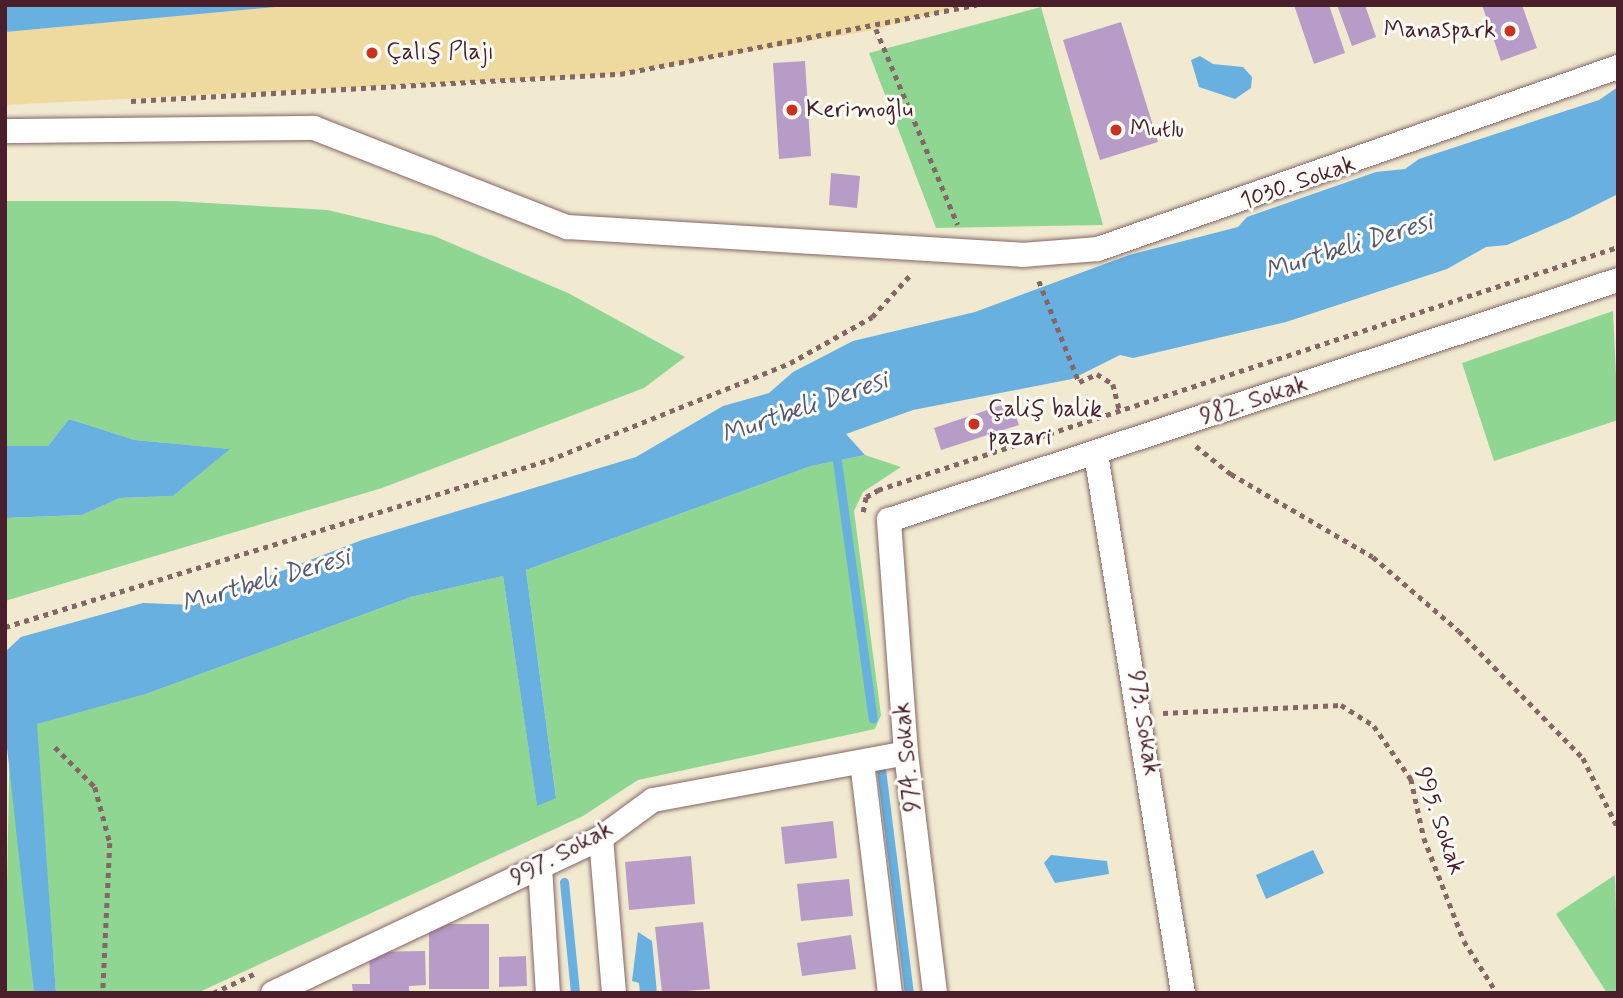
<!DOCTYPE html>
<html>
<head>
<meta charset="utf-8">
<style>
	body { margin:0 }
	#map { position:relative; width:1623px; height:998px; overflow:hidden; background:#f1ead1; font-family:Mynerve,sans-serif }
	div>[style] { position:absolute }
	.green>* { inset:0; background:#8ed691 }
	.sand>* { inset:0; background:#eeda9e }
	.water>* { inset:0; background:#67b0df }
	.stream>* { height:9px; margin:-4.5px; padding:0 4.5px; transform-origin:4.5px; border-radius:4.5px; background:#67b0df }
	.building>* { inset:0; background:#b89cc8 }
	.path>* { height:4.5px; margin-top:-2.25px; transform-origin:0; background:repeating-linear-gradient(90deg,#846665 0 5px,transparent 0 10px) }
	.roads { filter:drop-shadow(0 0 2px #846665) drop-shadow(0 0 2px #846665) }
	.minor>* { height:24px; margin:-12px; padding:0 12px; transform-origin:12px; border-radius:12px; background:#fff }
	.dots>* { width:19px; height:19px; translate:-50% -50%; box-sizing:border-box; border:4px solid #fdfcf7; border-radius:50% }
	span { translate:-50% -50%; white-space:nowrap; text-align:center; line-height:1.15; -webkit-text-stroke:6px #fdfcf7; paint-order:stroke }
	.poi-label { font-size:24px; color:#4a1f2b }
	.right { translate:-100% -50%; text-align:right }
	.left { translate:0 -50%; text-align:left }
	.street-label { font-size:24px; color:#4a1f2b }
	.water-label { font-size:26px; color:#565973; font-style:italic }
	.frame { position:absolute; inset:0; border:7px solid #4a1f2b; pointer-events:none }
</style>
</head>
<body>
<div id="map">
	<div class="green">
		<i style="clip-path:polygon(1041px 7px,1103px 225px,936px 228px,869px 53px)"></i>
		<i style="clip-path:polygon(5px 201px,173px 201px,328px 210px,434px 236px,568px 293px,685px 357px,644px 388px,382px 488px,5px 601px,5px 518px,82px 515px,120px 498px,173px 496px,229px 449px,135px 440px,69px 419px,48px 446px,5px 446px)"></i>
		<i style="clip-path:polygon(1613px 311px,1618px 420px,1494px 461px,1462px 363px)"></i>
		<i style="clip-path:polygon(865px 455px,901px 467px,863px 492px,854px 511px,881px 715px,875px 729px,638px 780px,583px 816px,197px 993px,56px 993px,36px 724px,146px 694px,411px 597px,503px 576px,537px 805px,556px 797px,526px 570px,811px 466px)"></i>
		<i style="clip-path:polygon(10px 728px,34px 993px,5px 993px)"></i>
		<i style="clip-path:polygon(1615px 875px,1618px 993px,1607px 993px,1556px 914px)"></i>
	</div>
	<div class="sand">
		<i style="clip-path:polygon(297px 5px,967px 5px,868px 31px,620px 74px,5px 105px,5px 32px)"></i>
	</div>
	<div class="water">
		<i style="clip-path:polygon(5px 5px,297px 5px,5px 32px)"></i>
		<i style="clip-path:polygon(1200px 56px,1213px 64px,1243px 67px,1252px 77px,1251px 88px,1235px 99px,1199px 87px,1191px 60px)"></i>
		<i style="clip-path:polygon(1618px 87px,1618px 194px,1570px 218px,1507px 245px,1486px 247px,1447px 269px,1286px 322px,1133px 358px,1120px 355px,1072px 379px,913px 410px,846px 434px,865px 455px,811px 466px,526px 570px,556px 798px,537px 806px,503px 576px,411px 597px,146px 694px,37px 724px,56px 993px,34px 993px,5px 729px,5px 652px,21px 637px,143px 603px,194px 605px,362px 540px,636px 457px,723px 406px,769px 393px,793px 372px,853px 341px,975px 312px,1129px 255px,1238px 227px,1247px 217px,1376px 172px,1405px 169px,1419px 159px,1599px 100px)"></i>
		<i style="clip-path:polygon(69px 419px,135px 440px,230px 449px,173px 496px,120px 498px,82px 515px,5px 518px,5px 446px,48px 446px)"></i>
		<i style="clip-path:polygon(1313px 850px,1324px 873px,1266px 899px,1256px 875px)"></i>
		<i style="clip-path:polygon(1051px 855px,1107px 861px,1109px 874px,1055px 883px,1044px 863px)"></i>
		<i style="clip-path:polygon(638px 932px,652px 941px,657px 993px,640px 993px,639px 983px,632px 981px)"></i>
	</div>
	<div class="stream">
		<i style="left:837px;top:461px;width:260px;rotate:82.1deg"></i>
		<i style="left:881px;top:769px;width:226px;rotate:82.9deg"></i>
		<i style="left:564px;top:882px;width:112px;rotate:84.3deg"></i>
	</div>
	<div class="building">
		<i style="clip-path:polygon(1294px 5px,1329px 5px,1345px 53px,1314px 64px)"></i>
		<i style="clip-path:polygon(1337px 5px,1365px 5px,1376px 37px,1352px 46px)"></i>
		<i style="clip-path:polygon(1482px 5px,1522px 5px,1537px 48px,1501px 61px)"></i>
		<i style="clip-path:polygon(1121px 22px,1158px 142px,1100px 160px,1063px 40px)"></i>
		<i style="clip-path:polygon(805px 61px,811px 156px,779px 159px,773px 63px)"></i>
		<i style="clip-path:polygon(831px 173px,860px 176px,857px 208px,829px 205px)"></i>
		<i style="clip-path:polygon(1011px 402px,1019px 425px,941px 450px,934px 428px)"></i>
		<i style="clip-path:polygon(833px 821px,837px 858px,785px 864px,781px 827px)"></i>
		<i style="clip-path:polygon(691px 856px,695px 904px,629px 910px,625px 862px)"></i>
		<i style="clip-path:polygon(849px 879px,853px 916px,801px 921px,797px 884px)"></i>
		<i style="clip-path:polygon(703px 922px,710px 989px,662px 993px,655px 927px)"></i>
		<i style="clip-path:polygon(429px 924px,489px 924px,489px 989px,429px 989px)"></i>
		<i style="clip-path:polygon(851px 935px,856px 969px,802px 976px,797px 943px)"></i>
		<i style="clip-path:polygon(425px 951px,426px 985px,409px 986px,409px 993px,353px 993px,352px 984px,370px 984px,369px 952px)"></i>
		<i style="clip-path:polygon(526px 956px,527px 986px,499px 987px,499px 957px)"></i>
	</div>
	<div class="path">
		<i style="left:876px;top:29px;width:212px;rotate:67.3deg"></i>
		<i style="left:131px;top:101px;width:490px;rotate:-3.2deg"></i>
		<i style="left:620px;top:74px;width:363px;rotate:-11deg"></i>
		<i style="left:1039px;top:281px;width:109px;rotate:68.4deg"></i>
		<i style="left:1079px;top:382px;width:20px;rotate:-24deg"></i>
		<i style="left:1097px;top:374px;width:19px;rotate:32deg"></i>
		<i style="left:1113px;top:384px;width:29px;rotate:76deg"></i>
		<i style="left:1196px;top:446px;width:45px;rotate:38.7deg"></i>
		<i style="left:1231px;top:474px;width:164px;rotate:30.3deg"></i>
		<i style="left:1373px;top:557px;width:113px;rotate:40.7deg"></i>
		<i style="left:1459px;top:631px;width:177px;rotate:45.7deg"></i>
		<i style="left:1583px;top:758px;width:78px;rotate:63.4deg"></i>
		<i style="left:863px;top:512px;width:15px;rotate:-79deg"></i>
		<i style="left:866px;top:497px;width:14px;rotate:-30deg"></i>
		<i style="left:878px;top:490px;width:779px;rotate:-18.18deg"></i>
		<i style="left:5px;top:627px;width:569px;rotate:-17.07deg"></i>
		<i style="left:549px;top:460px;width:260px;rotate:-21.9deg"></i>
		<i style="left:790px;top:363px;width:94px;rotate:-29.3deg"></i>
		<i style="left:872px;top:317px;width:59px;rotate:-47.7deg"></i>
		<i style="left:1163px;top:713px;width:178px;rotate:-2.6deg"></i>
		<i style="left:1341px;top:705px;width:39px;rotate:32deg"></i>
		<i style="left:1374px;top:726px;width:65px;rotate:55.1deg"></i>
		<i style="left:1411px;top:779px;width:60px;rotate:77.6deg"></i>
		<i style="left:1424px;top:838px;width:110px;rotate:68.8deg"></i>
		<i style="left:1464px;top:941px;width:62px;rotate:57.6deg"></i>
		<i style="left:55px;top:747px;width:57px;rotate:45deg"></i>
		<i style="left:95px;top:787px;width:58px;rotate:75deg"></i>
		<i style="left:110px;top:843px;width:150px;rotate:92.7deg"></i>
		<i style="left:213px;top:993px;width:45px;rotate:-24.9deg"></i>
	</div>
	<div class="roads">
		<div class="minor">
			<i style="left:5px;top:131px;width:309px;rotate:-0.6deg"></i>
			<i style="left:314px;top:128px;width:272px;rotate:21.4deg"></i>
			<i style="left:567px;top:227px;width:456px;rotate:3.5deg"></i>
			<i style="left:1022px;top:255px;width:76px;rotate:-4.5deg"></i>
			<i style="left:1098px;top:249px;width:551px;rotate:-19.29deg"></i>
			<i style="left:1096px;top:454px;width:546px;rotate:80.83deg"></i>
			<i style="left:862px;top:762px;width:233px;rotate:83.1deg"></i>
			<i style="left:601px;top:838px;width:156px;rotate:85.2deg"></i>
			<i style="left:540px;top:867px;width:126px;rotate:86.4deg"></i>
			<i style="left:273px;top:993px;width:363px;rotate:-25.3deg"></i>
			<i style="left:601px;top:838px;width:64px;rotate:-36.2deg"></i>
			<i style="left:653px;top:800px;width:257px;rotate:-10.5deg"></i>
			<i style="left:935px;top:993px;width:242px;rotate:-96.9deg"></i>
			<i style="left:906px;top:753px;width:234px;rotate:-94.2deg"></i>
			<i style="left:889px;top:520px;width:767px;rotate:-18.22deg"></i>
		</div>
	</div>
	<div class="dots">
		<i style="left:1510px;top:31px;background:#c8321e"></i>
		<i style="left:372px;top:53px;background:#c8321e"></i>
		<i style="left:792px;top:110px;background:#c8321e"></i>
		<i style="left:1116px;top:130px;background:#c8321e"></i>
		<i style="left:974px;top:424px;background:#c8321e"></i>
	</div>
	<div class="poi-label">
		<span class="right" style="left:1496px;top:31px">Manaspark</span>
		<span class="left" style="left:386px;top:53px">Çalış Plajı</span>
		<span class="left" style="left:806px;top:110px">Kerimoğlu</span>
		<span class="left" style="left:1130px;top:130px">Mutlu</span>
		<span class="left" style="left:988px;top:424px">Çaliş balik<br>pazari</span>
	</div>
	<div class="street-label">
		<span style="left:1298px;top:183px;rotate:-19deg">1030. Sokak</span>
		<span style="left:1254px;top:401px;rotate:-18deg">982. Sokak</span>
		<span style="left:1143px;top:723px;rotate:81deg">973. Sokak</span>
		<span style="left:908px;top:757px;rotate:-96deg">974. Sokak</span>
		<span style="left:1439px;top:821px;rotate:71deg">995. Sokak</span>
		<span style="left:562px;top:854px;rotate:-28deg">997. Sokak</span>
	</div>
	<div class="water-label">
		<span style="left:1349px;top:248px;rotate:-17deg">Murtbeli Deresi</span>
		<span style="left:805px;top:409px;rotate:-19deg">Murtbeli Deresi</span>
		<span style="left:266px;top:582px;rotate:-16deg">Murtbeli Deresi</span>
	</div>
	<div class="frame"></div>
</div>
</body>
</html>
